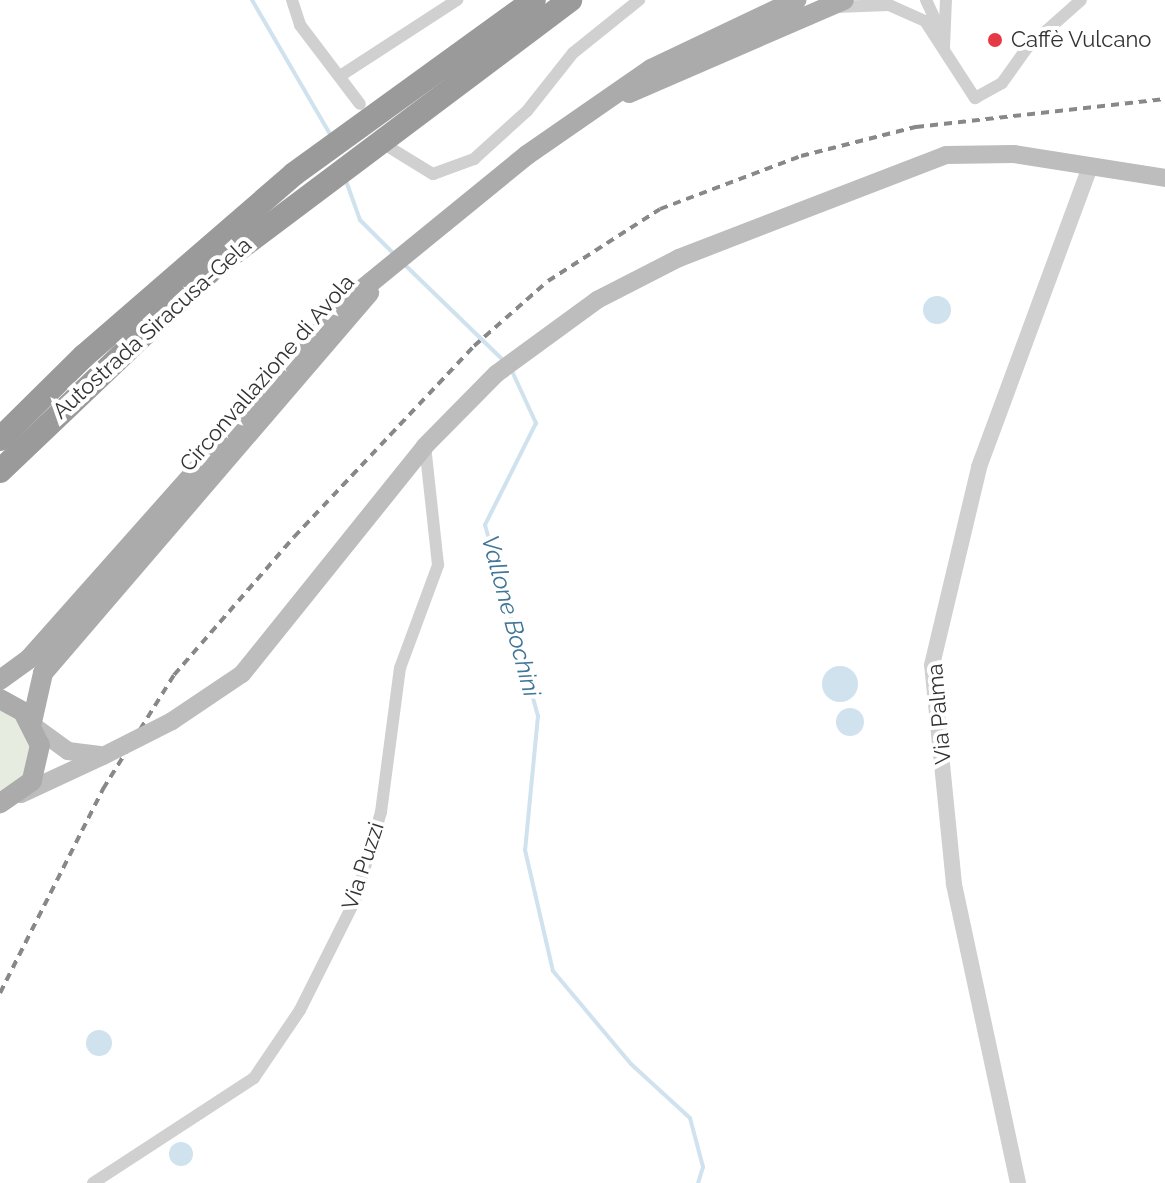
<!DOCTYPE html>
<html>
<head>
<meta charset="utf-8">
<style>
	body { margin:0 }
	#map { position:relative; width:1165px; height:1183px; overflow:hidden; background:#fff; font-family:Raleway,sans-serif }
	div>[style] { position:absolute }
	.green>* { inset:0; background:#e6ecdf }
	.water>* { inset:0; background:#cfe2ee }
	.round { border-radius:50% }
	.stream>* { height:4px; margin:-2px; padding:0 2px; transform-origin:2px; border-radius:2px; background:#cfe2ee }
	.minor>* { height:12px; margin:-6px; padding:0 6px; transform-origin:6px; border-radius:6px; background:#d0d0d0 }
	.tertiary>* { height:16px; margin:-8px; padding:0 8px; transform-origin:8px; border-radius:8px; background:#d0d0d0 }
	.secondary>* { height:18px; margin:-9px; padding:0 9px; transform-origin:9px; border-radius:9px; background:#bdbdbd }
	.primary>* { height:20px; margin:-10px; padding:0 10px; transform-origin:10px; border-radius:10px; background:#ababab }
	.motorway>* { height:24px; margin:-12px; padding:0 12px; transform-origin:12px; border-radius:12px; background:#9a9a9a }
	.rail>* { height:4px; margin-top:-2px; transform-origin:0; background:repeating-linear-gradient(90deg,#888 0 8px,transparent 0 14px) }
	.secondary-bridge>* { height:18px; margin:-9px; padding:0 9px; transform-origin:9px; border-radius:9px; background:#bdbdbd }
	.dots>* { width:22px; height:22px; translate:-50% -50%; box-sizing:border-box; border:4px solid #fff; border-radius:50% }
	span { translate:-50% -50%; white-space:nowrap; text-align:center; line-height:1.15; -webkit-text-stroke:8px #fff; paint-order:stroke }
	.poi-label { font-size:22px; color:#333 }
	.left { translate:0 -50%; text-align:left }
	.street-label { font-size:22px; color:#333 }
	.water-label { font-size:24px; color:#3f7597; font-style:italic }
</style>
</head>
<body>
<div id="map">
	<div class="green">
		<i style="clip-path:polygon(0 708px,12px 713px,32px 749px,23px 778px,0 794px)"></i>
	</div>
	<div class="water">
		<i class="round" style="left:923px;top:296px;width:28px;height:28px"></i>
		<i class="round" style="left:822px;top:666px;width:36px;height:36px"></i>
		<i class="round" style="left:836px;top:708px;width:28px;height:28px"></i>
		<i class="round" style="left:86px;top:1030px;width:26px;height:26px"></i>
		<i class="round" style="left:169px;top:1142px;width:24px;height:24px"></i>
	</div>
	<div class="stream">
		<i style="left:252px;top:0;width:157px;rotate:59.8deg"></i>
		<i style="left:345px;top:178px;width:45px;rotate:70.3deg"></i>
		<i style="left:360px;top:220px;width:47px;rotate:45deg"></i>
		<i style="left:405px;top:265px;width:139px;rotate:44.1deg"></i>
		<i style="left:511px;top:369px;width:60px;rotate:65.2deg"></i>
		<i style="left:536px;top:423px;width:114px;rotate:116.6deg"></i>
		<i style="left:485px;top:525px;width:198px;rotate:74.5deg"></i>
		<i style="left:538px;top:716px;width:135px;rotate:95.5deg"></i>
		<i style="left:525px;top:850px;width:124px;rotate:77deg"></i>
		<i style="left:553px;top:971px;width:121px;rotate:50deg"></i>
		<i style="left:631px;top:1064px;width:80px;rotate:42.5deg"></i>
		<i style="left:690px;top:1118px;width:51px;rotate:75.1deg"></i>
		<i style="left:703px;top:1167px;width:17px;rotate:107deg"></i>
	</div>
	<div class="minor">
		<i style="left:292px;top:0;width:26px;rotate:72deg"></i>
		<i style="left:300px;top:25px;width:99px;rotate:52.8deg"></i>
		<i style="left:926px;top:0;width:38px;rotate:65deg"></i>
		<i style="left:836px;top:7px;width:53px;rotate:-2.2deg"></i>
		<i style="left:889px;top:5px;width:39px;rotate:24deg"></i>
		<i style="left:925px;top:21px;width:92px;rotate:57deg"></i>
		<i style="left:975px;top:98px;width:31px;rotate:-29deg"></i>
		<i style="left:1002px;top:83px;width:43px;rotate:-54.5deg"></i>
		<i style="left:1027px;top:48px;width:72px;rotate:-41.6deg"></i>
		<i style="left:944px;top:47px;width:47px;rotate:-87.6deg"></i>
		<i style="left:340px;top:76px;width:140px;rotate:-33deg"></i>
		<i style="left:392px;top:149px;width:48px;rotate:31.4deg"></i>
		<i style="left:433px;top:174px;width:44px;rotate:-20.1deg"></i>
		<i style="left:474px;top:159px;width:72px;rotate:-42.2deg"></i>
		<i style="left:527px;top:111px;width:74px;rotate:-51.6deg"></i>
		<i style="left:573px;top:53px;width:85px;rotate:-38.8deg"></i>
		<i style="left:93px;top:1183px;width:192px;rotate:-33.1deg"></i>
		<i style="left:254px;top:1078px;width:82px;rotate:-55.9deg"></i>
		<i style="left:300px;top:1010px;width:125px;rotate:-63.4deg"></i>
		<i style="left:356px;top:898px;width:90px;rotate:-73.8deg"></i>
		<i style="left:381px;top:812px;width:145px;rotate:-82.5deg"></i>
		<i style="left:400px;top:668px;width:110px;rotate:-69.7deg"></i>
		<i style="left:438px;top:565px;width:120px;rotate:-96.2deg"></i>
	</div>
	<div class="tertiary">
		<i style="left:1018px;top:1183px;width:306px;rotate:-102.1deg"></i>
		<i style="left:954px;top:884px;width:220px;rotate:-95.7deg"></i>
		<i style="left:932px;top:665px;width:204px;rotate:-76.6deg"></i>
		<i style="left:979px;top:467px;width:320px;rotate:-69.7deg"></i>
	</div>
	<div class="secondary">
		<i style="left:172px;top:721px;width:84px;rotate:-33.9deg"></i>
		<i style="left:242px;top:674px;width:292px;rotate:-51.2deg"></i>
		<i style="left:425px;top:446px;width:101px;rotate:-45.4deg"></i>
		<i style="left:496px;top:374px;width:125px;rotate:-36.2deg"></i>
		<i style="left:597px;top:300px;width:92px;rotate:-27.1deg"></i>
		<i style="left:679px;top:258px;width:286px;rotate:-21.1deg"></i>
		<i style="left:946px;top:155px;width:68px;rotate:-0.8deg"></i>
		<i style="left:1014px;top:154px;width:153px;rotate:9deg"></i>
		<i style="left:35px;top:727px;width:41px;rotate:36deg"></i>
		<i style="left:68px;top:751px;width:32px;rotate:7deg"></i>
		<i style="left:21px;top:794px;width:90px;rotate:-24.9deg"></i>
	</div>
	<div class="primary">
		<i style="left:629px;top:93px;width:234px;rotate:-23.4deg"></i>
		<i style="left:0;top:680px;width:36px;rotate:-36deg"></i>
		<i style="left:29px;top:659px;width:473px;rotate:-48.4deg"></i>
		<i style="left:343px;top:305px;width:237px;rotate:-39.2deg"></i>
		<i style="left:527px;top:155px;width:151px;rotate:-34.7deg"></i>
		<i style="left:651px;top:69px;width:161px;rotate:-25.4deg"></i>
		<i style="left:0;top:699px;width:26px;rotate:29deg"></i>
		<i style="left:23px;top:712px;width:37px;rotate:63deg"></i>
		<i style="left:40px;top:745px;width:37px;rotate:103deg"></i>
		<i style="left:32px;top:781px;width:39px;rotate:145deg"></i>
		<i style="left:32px;top:722px;width:50px;rotate:-77.3deg"></i>
		<i style="left:43px;top:673px;width:501px;rotate:-49.37deg"></i>
	</div>
	<div class="motorway">
		<i style="left:0;top:439px;width:118px;rotate:-44.7deg"></i>
		<i style="left:84px;top:356px;width:278px;rotate:-40.9deg"></i>
		<i style="left:294px;top:174px;width:296px;rotate:-35.9deg"></i>
		<i style="left:0;top:471px;width:293px;rotate:-43.6deg"></i>
		<i style="left:212px;top:269px;width:448px;rotate:-36.9deg"></i>
	</div>
	<div class="rail">
		<i style="left:0;top:993px;width:229px;rotate:-63.2deg"></i>
		<i style="left:103px;top:789px;width:134px;rotate:-58.1deg"></i>
		<i style="left:174px;top:675px;width:183px;rotate:-49deg"></i>
		<i style="left:294px;top:537px;width:262px;rotate:-46.7deg"></i>
		<i style="left:474px;top:346px;width:98px;rotate:-41.3deg"></i>
		<i style="left:548px;top:281px;width:133px;rotate:-32.7deg"></i>
		<i style="left:660px;top:209px;width:151px;rotate:-20.6deg"></i>
		<i style="left:801px;top:156px;width:119px;rotate:-14.2deg"></i>
		<i style="left:916px;top:127px;width:251px;rotate:-6.4deg"></i>
	</div>
	<div class="secondary-bridge">
		<i style="left:103px;top:756px;width:77px;rotate:-26.9deg"></i>
	</div>
	<div class="dots">
		<i style="left:995px;top:40px;background:#e63946"></i>
	</div>
	<div class="poi-label">
		<span class="left" style="left:1011px;top:40px">Caffè Vulcano</span>
	</div>
	<div class="street-label">
		<span style="left:152px;top:328px;rotate:-42deg">Autostrada Siracusa-Gela</span>
		<span style="left:267px;top:373px;rotate:-49deg">Circonvallazione di Avola</span>
		<span style="left:939px;top:714px;rotate:-95deg">Via Palma</span>
		<span style="left:363px;top:866px;rotate:-72deg">Via Puzzi</span>
	</div>
	<div class="water-label">
		<span style="left:511px;top:616px;rotate:75deg">Vallone Bochini</span>
	</div>
</div>
</body>
</html>
